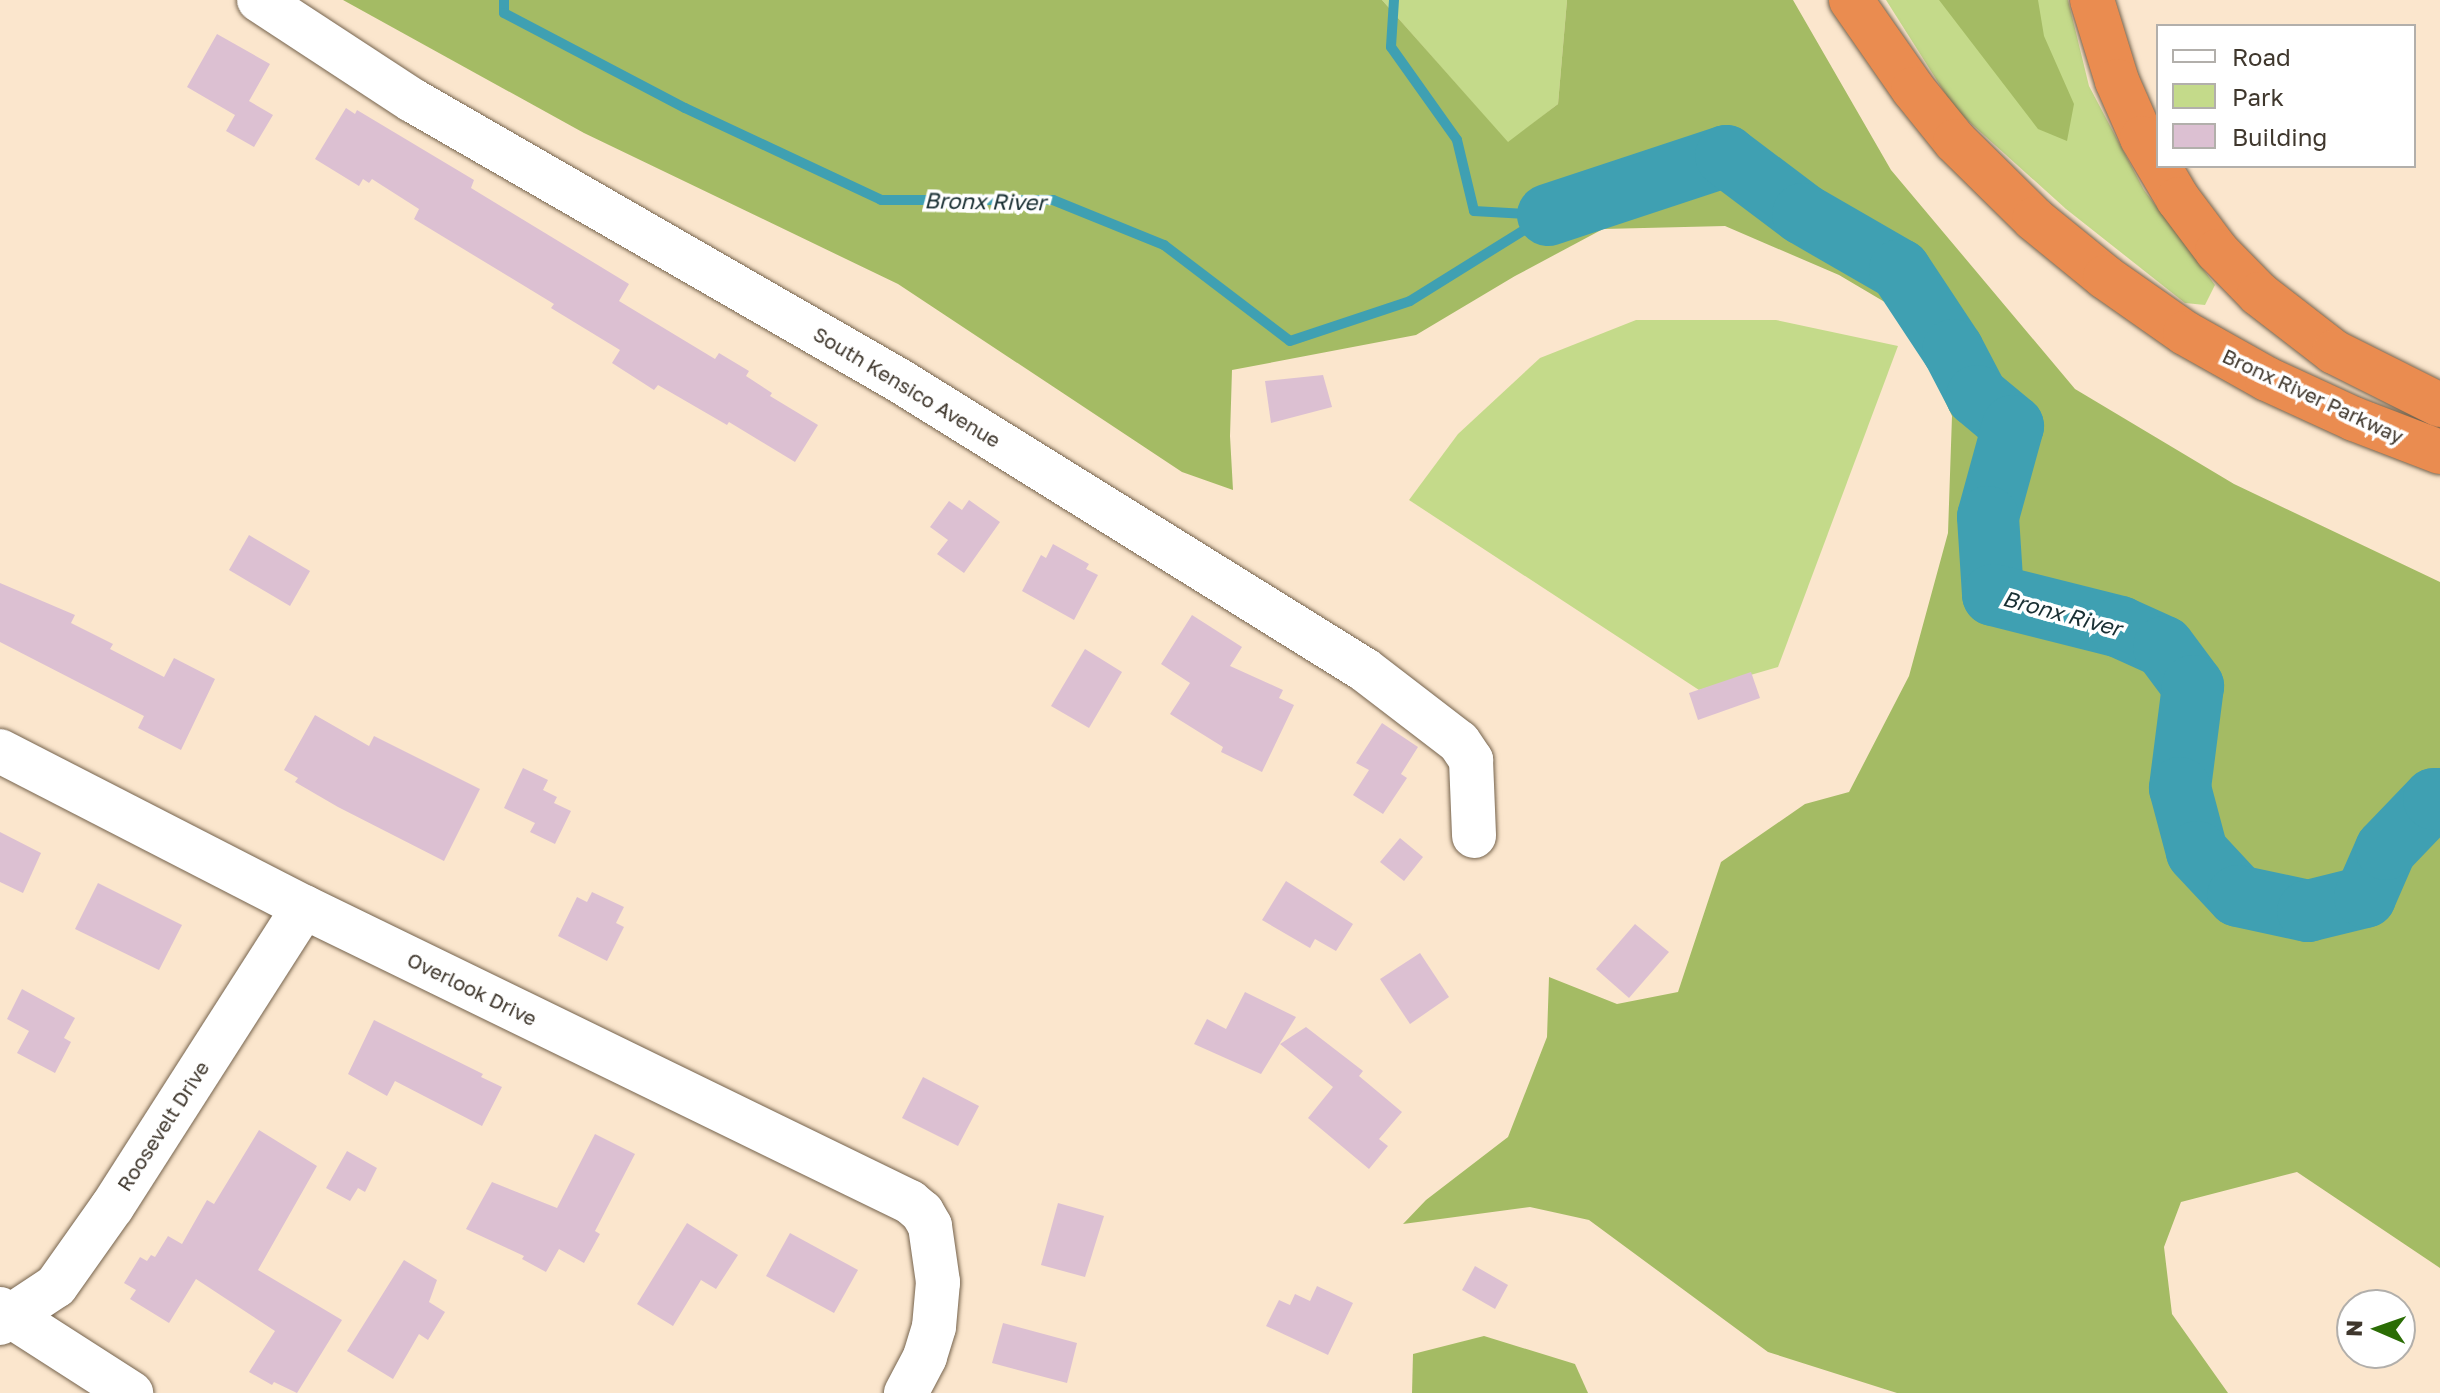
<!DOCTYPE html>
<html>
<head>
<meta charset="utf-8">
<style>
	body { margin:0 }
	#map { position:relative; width:2440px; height:1393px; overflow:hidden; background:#fbe6cd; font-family:"Golos Text",sans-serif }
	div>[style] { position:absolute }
	.green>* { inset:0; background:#c4da8a }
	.forest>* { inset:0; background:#a4bb64 }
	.stream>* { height:10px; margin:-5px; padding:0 5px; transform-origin:5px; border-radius:5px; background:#3fa0b2 }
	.river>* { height:62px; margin:-31px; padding:0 31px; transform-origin:31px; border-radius:31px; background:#3fa0b2 }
	.building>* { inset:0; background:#dcc0d2 }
	.roads { filter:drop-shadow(0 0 2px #75634d) drop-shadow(0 0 2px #75634d) }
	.minor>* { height:44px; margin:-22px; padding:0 22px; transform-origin:22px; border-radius:22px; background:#fff }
	.highway>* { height:44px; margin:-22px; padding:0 22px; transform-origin:22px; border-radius:22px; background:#ea8c50 }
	span { translate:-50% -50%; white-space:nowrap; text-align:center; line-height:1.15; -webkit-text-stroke:7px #fff; paint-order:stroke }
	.street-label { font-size:20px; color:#3f372d }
	.water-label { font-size:22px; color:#192f33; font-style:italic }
	.legend { position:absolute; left:2156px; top:24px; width:260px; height:144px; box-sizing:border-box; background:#fff; border:2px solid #b2afab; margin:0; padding:10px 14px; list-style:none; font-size:24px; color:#3f372d }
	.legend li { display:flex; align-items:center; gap:16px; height:40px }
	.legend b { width:40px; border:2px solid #b2afab }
	.north { position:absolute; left:2336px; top:1289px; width:80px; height:80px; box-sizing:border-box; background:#fff; border:2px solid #b2afab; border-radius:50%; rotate:272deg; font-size:22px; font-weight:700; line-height:32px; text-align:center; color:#3f372d }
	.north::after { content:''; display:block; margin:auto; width:28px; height:36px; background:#2b6d05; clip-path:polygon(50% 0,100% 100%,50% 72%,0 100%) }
</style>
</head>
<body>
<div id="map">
	<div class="green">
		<i style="clip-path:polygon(1382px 0,1567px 0,1558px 104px,1508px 143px)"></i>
		<i style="clip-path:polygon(1886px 0,2068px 0,2089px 86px,2144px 190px,2215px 285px,2205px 305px,2185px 303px,2066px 209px,1955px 109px)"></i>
		<i style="clip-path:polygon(1636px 320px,1776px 320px,1898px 346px,1778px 667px,1699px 690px,1409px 500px,1458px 434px,1540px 358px)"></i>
	</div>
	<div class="forest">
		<i style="clip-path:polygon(343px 0,1382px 0,1508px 142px,1558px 104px,1567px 0,1793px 0,1891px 170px,2075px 389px,2234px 484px,2440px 582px,2440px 1268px,2297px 1172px,2181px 1202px,2164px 1247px,2172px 1314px,2228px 1393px,1897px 1393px,1768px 1352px,1589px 1220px,1530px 1207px,1403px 1224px,1426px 1200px,1508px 1137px,1547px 1037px,1549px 977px,1617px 1004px,1678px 992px,1721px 862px,1805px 804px,1849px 792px,1909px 676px,1948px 533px,1952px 416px,1905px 314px,1839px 275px,1725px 226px,1603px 229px,1515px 276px,1416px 335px,1232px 370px,1230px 436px,1233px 490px,1182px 472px,898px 284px,584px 133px)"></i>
		<i style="clip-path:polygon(1939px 0,2038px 0,2044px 36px,2074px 104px,2067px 141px,2038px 129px)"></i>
		<i style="clip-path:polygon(1484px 1336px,1575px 1364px,1588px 1393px,1412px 1393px,1413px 1354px)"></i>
	</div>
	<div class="stream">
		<i style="left:504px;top:0;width:13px;rotate:90deg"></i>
		<i style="left:504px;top:13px;width:204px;rotate:27.7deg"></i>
		<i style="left:685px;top:108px;width:217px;rotate:25.1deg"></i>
		<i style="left:881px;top:200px;width:172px"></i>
		<i style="left:1053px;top:200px;width:120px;rotate:22.1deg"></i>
		<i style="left:1164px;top:245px;width:158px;rotate:37.3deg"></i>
		<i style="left:1290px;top:341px;width:126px;rotate:-18.4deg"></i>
		<i style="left:1410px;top:301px;width:163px;rotate:-31.9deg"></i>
		<i style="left:1394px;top:0;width:47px;rotate:93.7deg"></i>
		<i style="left:1391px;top:47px;width:114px;rotate:54.6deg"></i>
		<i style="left:1457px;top:140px;width:73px;rotate:76.5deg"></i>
		<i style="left:1474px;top:211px;width:72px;rotate:3.2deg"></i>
	</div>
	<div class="river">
		<i style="left:1548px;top:215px;width:188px;rotate:-18.3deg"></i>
		<i style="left:1726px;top:156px;width:96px;rotate:37deg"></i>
		<i style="left:1803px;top:214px;width:112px;rotate:30deg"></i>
		<i style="left:1900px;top:270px;width:96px;rotate:56.5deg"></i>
		<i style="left:1953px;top:350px;width:52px;rotate:62.4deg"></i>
		<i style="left:1977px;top:396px;width:47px;rotate:39.8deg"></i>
		<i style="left:2013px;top:426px;width:94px;rotate:105.4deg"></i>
		<i style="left:1988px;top:517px;width:78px;rotate:86.3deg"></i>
		<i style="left:1993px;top:595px;width:131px;rotate:14.1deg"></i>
		<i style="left:2120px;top:627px;width:48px;rotate:24.4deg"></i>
		<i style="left:2164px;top:647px;width:49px;rotate:53.4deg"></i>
		<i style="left:2193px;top:686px;width:103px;rotate:97.3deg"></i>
		<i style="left:2180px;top:788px;width:66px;rotate:75.1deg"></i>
		<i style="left:2197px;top:852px;width:60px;rotate:47deg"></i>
		<i style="left:2238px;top:896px;width:72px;rotate:12.1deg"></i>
		<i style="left:2308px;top:911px;width:59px;rotate:-13.8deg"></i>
		<i style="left:2365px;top:897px;width:52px;rotate:-66.4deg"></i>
		<i style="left:2386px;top:849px;width:69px;rotate:-46.2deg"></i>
		<i style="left:2434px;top:799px;width:6px"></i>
	</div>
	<div class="building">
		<i style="clip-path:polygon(217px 34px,270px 64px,249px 101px,273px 115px,254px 147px,226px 131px,235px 115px,187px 87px)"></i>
		<i style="clip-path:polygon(346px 108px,355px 114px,357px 110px,474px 180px,471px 188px,629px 284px,619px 301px,715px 359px,719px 353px,749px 371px,746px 376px,772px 393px,770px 396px,818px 425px,795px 462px,729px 422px,727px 425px,658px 385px,654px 390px,612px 363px,620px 350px,551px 308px,554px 304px,414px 219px,419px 209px,372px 179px,369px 183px,363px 179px,359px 186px,315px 159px)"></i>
		<i style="clip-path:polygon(1323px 375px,1332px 407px,1271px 423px,1265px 381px)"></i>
		<i style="clip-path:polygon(969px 500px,1000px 522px,964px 573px,937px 554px,948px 540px,930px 527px,949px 501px,962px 510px)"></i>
		<i style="clip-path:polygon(249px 535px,310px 571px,290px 606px,229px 570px)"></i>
		<i style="clip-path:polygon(1053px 544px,1089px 564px,1086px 569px,1098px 575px,1074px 620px,1022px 591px,1041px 555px,1046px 558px)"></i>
		<i style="clip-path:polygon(0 583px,75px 615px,71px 623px,113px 644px,110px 649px,164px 677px,174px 658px,215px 679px,181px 750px,138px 728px,144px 716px,0 642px)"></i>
		<i style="clip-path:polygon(1192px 615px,1242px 647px,1230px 666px,1283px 690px,1279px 698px,1294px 705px,1262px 772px,1221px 752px,1223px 747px,1170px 714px,1190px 683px,1161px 664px)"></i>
		<i style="clip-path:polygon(1085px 649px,1122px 672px,1089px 728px,1051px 706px)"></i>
		<i style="clip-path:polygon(1751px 672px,1760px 698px,1698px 720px,1689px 693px)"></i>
		<i style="clip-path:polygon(315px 715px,369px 746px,374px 736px,480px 789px,444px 861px,338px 807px,295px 782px,298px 778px,284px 770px)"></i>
		<i style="clip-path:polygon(1382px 723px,1418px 747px,1401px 774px,1407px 778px,1383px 814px,1353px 795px,1369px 770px,1356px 763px)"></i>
		<i style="clip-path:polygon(523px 768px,548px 780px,543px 790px,557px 797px,554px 803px,571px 811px,555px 844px,530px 832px,535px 823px,504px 808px)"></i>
		<i style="clip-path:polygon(0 832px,41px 853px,23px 893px,0 882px)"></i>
		<i style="clip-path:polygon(1400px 838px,1423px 857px,1404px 881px,1380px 862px)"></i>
		<i style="clip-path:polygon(1286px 881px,1353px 924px,1336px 951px,1315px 939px,1310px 948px,1262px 920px)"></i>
		<i style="clip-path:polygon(98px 883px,182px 925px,159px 970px,75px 929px)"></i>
		<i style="clip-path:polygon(592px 892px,624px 907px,616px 923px,624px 927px,607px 961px,558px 936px,577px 897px,587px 902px)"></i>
		<i style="clip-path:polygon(1635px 924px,1669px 952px,1629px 998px,1596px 969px)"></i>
		<i style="clip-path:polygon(1420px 953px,1449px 997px,1410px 1024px,1380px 979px)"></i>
		<i style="clip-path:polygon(22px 989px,75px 1018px,64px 1038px,71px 1042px,55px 1073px,17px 1053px,29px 1031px,7px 1019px)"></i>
		<i style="clip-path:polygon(1245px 992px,1296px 1017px,1261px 1074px,1194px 1044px,1207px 1019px,1226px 1029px)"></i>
		<i style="clip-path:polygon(374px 1020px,483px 1074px,481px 1077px,502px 1087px,482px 1126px,395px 1081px,387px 1096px,348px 1074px)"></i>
		<i style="clip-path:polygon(1306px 1027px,1363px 1071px,1359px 1076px,1402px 1112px,1379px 1139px,1388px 1146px,1369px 1169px,1308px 1118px,1333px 1087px,1280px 1044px)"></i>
		<i style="clip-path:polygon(923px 1077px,979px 1106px,958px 1146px,902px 1118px)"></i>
		<i style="clip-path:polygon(259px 1130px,317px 1166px,258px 1270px,342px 1320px,297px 1393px,274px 1382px,272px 1385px,249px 1372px,275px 1331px,196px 1279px,169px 1323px,130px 1299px,136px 1290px,124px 1283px,140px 1257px,147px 1261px,151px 1255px,155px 1257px,168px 1236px,182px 1244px,207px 1200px,214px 1204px)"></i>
		<i style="clip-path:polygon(595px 1134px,635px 1154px,595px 1231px,600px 1234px,584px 1263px,559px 1249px,546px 1272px,522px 1259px,524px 1256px,466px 1229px,492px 1182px,557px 1208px)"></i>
		<i style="clip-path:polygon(347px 1151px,377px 1168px,365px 1192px,358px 1188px,350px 1201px,326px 1188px)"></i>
		<i style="clip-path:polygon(1058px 1203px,1104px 1216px,1085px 1277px,1041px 1265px)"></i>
		<i style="clip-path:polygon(687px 1223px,738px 1255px,716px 1289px,701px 1280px,673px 1326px,637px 1304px)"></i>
		<i style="clip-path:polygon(790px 1233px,858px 1270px,834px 1313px,766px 1276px)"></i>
		<i style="clip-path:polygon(404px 1260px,437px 1280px,429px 1302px,445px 1312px,428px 1340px,419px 1334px,393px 1379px,347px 1351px)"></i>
		<i style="clip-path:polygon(1475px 1266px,1508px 1285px,1495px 1309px,1462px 1290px)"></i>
		<i style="clip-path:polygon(1317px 1286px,1353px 1303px,1328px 1355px,1266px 1326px,1279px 1300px,1290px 1305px,1295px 1294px,1310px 1301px)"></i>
		<i style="clip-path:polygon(1003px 1323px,1077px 1343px,1067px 1383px,992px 1363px)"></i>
	</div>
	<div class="roads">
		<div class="minor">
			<i style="left:259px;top:0;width:183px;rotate:33.2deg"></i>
			<i style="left:412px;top:100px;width:563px;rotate:29.93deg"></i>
			<i style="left:900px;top:381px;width:547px;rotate:31.86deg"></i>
			<i style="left:1365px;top:670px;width:118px;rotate:37.5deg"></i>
			<i style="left:1459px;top:742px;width:22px;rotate:56deg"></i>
			<i style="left:1471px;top:760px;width:76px;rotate:87.7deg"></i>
			<i style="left:0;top:751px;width:342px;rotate:27.2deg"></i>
			<i style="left:304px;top:907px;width:674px;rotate:25.96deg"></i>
			<i style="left:910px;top:1202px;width:16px;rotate:40deg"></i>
			<i style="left:922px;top:1212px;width:16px;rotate:60deg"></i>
			<i style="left:930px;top:1226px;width:57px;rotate:81.9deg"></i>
			<i style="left:938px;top:1282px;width:45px;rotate:95.1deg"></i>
			<i style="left:934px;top:1327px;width:31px;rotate:107deg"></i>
			<i style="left:925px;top:1357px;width:41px;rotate:117.8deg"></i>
			<i style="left:0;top:1309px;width:156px;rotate:32.7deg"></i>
			<i style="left:0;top:1323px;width:67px;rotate:-33.5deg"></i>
			<i style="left:56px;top:1286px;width:97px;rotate:-54.7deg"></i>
			<i style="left:112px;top:1207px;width:356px;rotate:-57.4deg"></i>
		</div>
		<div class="highway">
			<i style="left:1851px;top:0;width:108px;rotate:55.1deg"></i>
			<i style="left:1913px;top:89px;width:67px;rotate:51.1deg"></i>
			<i style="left:1955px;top:141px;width:111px;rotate:44.6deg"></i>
			<i style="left:2034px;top:219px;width:92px;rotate:39.2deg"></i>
			<i style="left:2105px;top:277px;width:98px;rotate:35deg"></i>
			<i style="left:2185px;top:333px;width:94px;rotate:29.3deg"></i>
			<i style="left:2267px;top:379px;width:96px;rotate:24.7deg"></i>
			<i style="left:2354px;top:419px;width:92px;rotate:21deg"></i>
			<i style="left:2092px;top:0;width:85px;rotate:72.8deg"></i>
			<i style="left:2117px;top:81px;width:62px;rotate:66.3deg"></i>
			<i style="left:2142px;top:138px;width:71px;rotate:59.5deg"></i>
			<i style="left:2178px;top:199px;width:65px;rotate:53.1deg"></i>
			<i style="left:2217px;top:251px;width:60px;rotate:45.7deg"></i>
			<i style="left:2259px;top:294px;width:95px;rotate:37.7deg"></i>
			<i style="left:2334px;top:352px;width:119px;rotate:26.6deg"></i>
		</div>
	</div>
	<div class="street-label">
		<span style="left:907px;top:387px;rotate:31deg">South Kensico Avenue</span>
		<span style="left:2313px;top:396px;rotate:25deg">Bronx River Parkway</span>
		<span style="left:472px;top:989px;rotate:26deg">Overlook Drive</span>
		<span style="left:163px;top:1126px;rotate:-57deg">Roosevelt Drive</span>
	</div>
	<div class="water-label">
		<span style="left:985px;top:201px;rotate:1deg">Bronx River</span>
		<span style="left:2062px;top:613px;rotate:15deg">Bronx River</span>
	</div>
	<ul class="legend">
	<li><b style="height:10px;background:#fff"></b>Road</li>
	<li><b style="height:22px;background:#c4da8a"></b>Park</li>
	<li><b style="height:22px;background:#dcc0d2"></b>Building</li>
	</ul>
	<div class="north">N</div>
</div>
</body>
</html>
